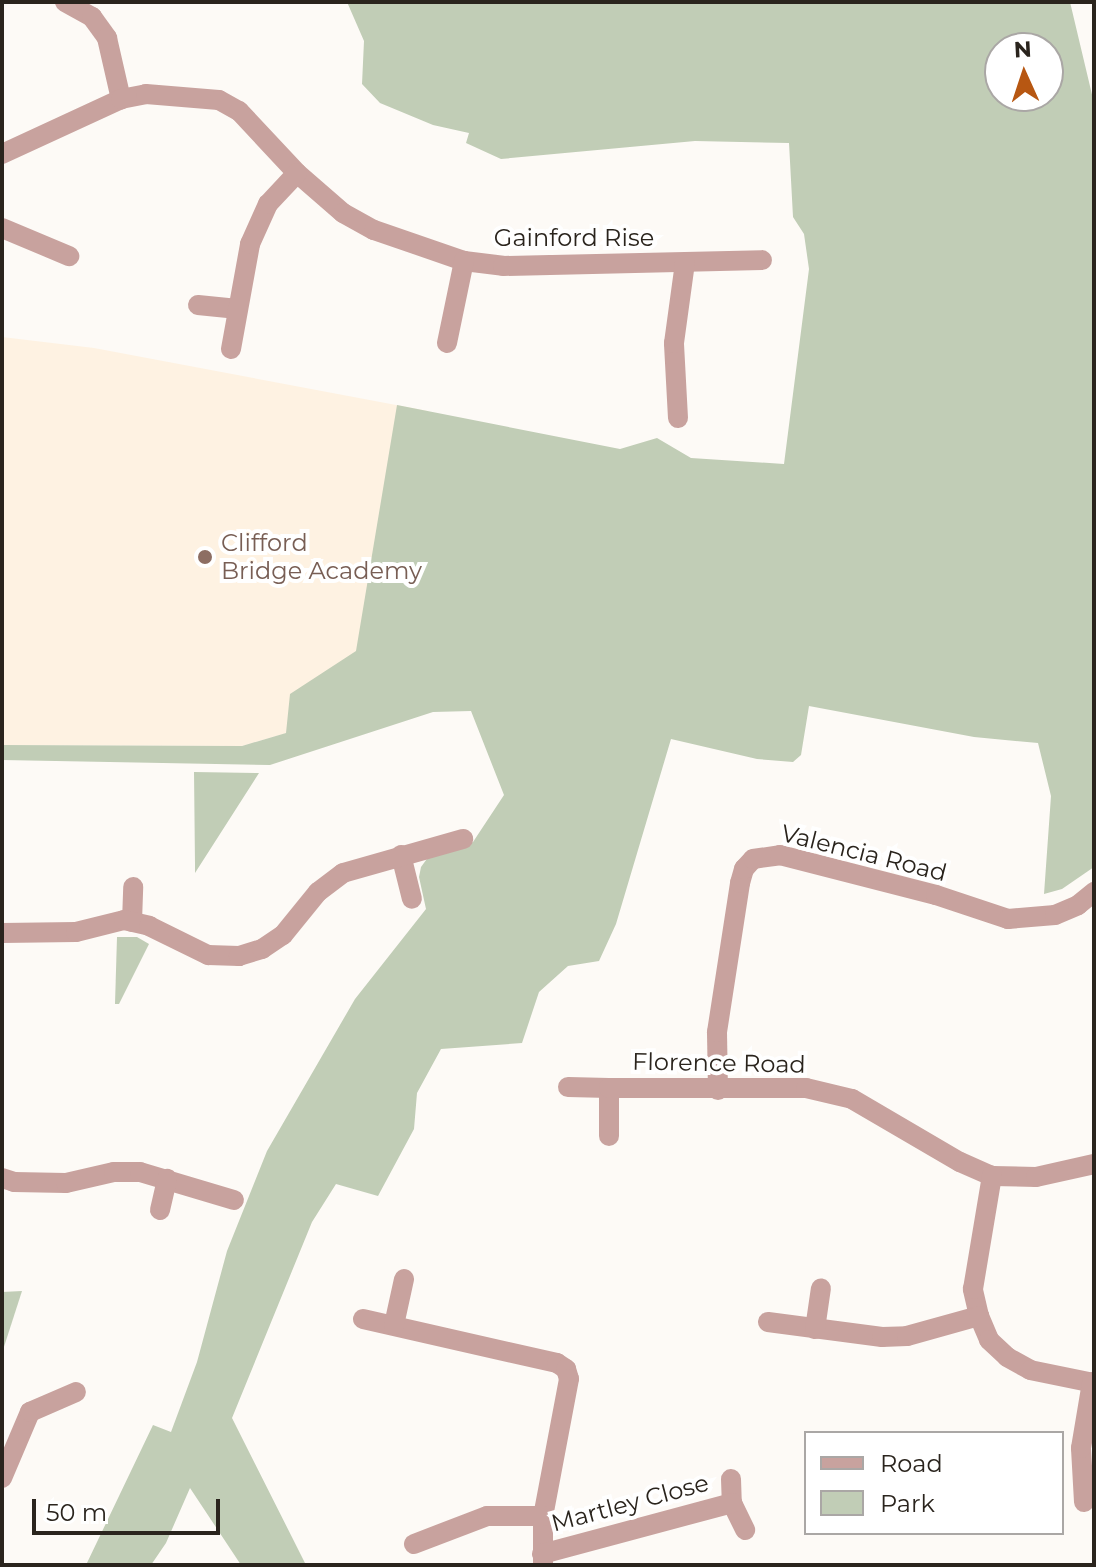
<!DOCTYPE html>
<html>
<head>
<meta charset="utf-8">
<style>
	body { margin:0 }
	#map { position:relative; width:1096px; height:1567px; overflow:hidden; background:#fdfaf6; font-family:Montserrat,sans-serif }
	div>[style] { position:absolute }
	.built>* { inset:0; background:#fef2e2 }
	.green>* { inset:0; background:#c1cdb6 }
	.street>* { height:20px; margin:-10px; padding:0 10px; transform-origin:10px; border-radius:10px; background:#c8a29e }
	.dots>* { width:22px; height:22px; translate:-50% -50%; box-sizing:border-box; border:4px solid #fff; border-radius:50% }
	span { translate:-50% -50%; white-space:nowrap; text-align:center; line-height:1.15; -webkit-text-stroke:8px #fff; paint-order:stroke }
	.street-label { font-size:24px; color:#2a241d }
	.education-label { font-size:24px; color:#785e54 }
	.left { translate:0 -50%; text-align:left }
	.frame { position:absolute; inset:0; border:4px solid #2a241d; pointer-events:none }
	.legend { position:absolute; left:804px; top:1431px; width:260px; height:104px; box-sizing:border-box; background:#fff; border:2px solid #aaa7a5; margin:0; padding:10px 14px; list-style:none; font-size:24px; color:#2a241d }
	.legend li { display:flex; align-items:center; gap:16px; height:40px }
	.legend b { width:40px; border:2px solid #aaa7a5 }
	.north { position:absolute; left:984px; top:32px; width:80px; height:80px; box-sizing:border-box; background:#fff; border:2px solid #aaa7a5; border-radius:50%; rotate:357deg; font-size:22px; font-weight:700; line-height:32px; text-align:center; color:#2a241d }
	.north::after { content:''; display:block; margin:auto; width:28px; height:36px; background:#b75712; clip-path:polygon(50% 0,100% 100%,50% 72%,0 100%) }
	.scale { position:absolute; left:32px; top:1499px; width:188px; height:36px; box-sizing:border-box; border:4px solid #2a241d; border-top:0; padding-left:10px; font-size:24px; line-height:28px; white-space:nowrap; color:#2a241d; -webkit-text-stroke:6px #fff; paint-order:stroke }
</style>
</head>
<body>
<div id="map">
	<div class="built">
		<i style="clip-path:polygon(2px 337px,94px 348px,428px 411px,387px 704px,242px 746px,2px 745px)"></i>
	</div>
	<div class="green">
		<i style="clip-path:polygon(evenodd,347px 2px,1070px 2px,1094px 103px,1094px 867px,1062px 889px,1044px 894px,1051px 796px,1038px 743px,974px 737px,809px 706px,801px 755px,793px 762px,757px 759px,671px 739px,616px 924px,599px 961px,568px 966px,539px 992px,522px 1043px,441px 1049px,417px 1093px,414px 1129px,378px 1196px,336px 1184px,312px 1222px,232px 1418px,306px 1565px,241px 1565px,190px 1488px,166px 1543px,151px 1565px,86px 1565px,153px 1425px,171px 1432px,197px 1362px,227px 1251px,267px 1151px,355px 999px,426px 909px,419px 877px,421px 867px,429px 856px,473px 842px,504px 795px,471px 711px,433px 712px,270px 765px,2px 760px,2px 745px,242px 746px,286px 733px,290px 694px,356px 651px,397px 405px,620px 449px,657px 438px,691px 458px,784px 464px,809px 269px,804px 234px,793px 217px,789px 143px,695px 141px,501px 159px,466px 143px,469px 133px,433px 125px,380px 103px,362px 84px,364px 41px,347px 2px,1000px 48px,1048px 48px,1048px 96px,1000px 96px,1000px 48px)"></i>
		<i style="clip-path:polygon(194px 772px,259px 773px,195px 873px,195px 865px)"></i>
		<i style="clip-path:polygon(117px 937px,137px 937px,149px 944px,119px 1004px,115px 1004px)"></i>
		<i style="clip-path:polygon(22px 1291px,2px 1353px,2px 1292px)"></i>
	</div>
	<div class="street">
		<i style="left:65px;top:2px;width:31px;rotate:29deg"></i>
		<i style="left:92px;top:17px;width:26px;rotate:54deg"></i>
		<i style="left:107px;top:38px;width:63px;rotate:77.1deg"></i>
		<i style="left:2px;top:154px;width:131px;rotate:-24.8deg"></i>
		<i style="left:121px;top:99px;width:25px;rotate:-11deg"></i>
		<i style="left:146px;top:94px;width:73px;rotate:4.7deg"></i>
		<i style="left:219px;top:100px;width:23px;rotate:29deg"></i>
		<i style="left:239px;top:111px;width:85px;rotate:46.9deg"></i>
		<i style="left:297px;top:173px;width:61px;rotate:41deg"></i>
		<i style="left:343px;top:213px;width:35px;rotate:29deg"></i>
		<i style="left:374px;top:230px;width:95px;rotate:19deg"></i>
		<i style="left:464px;top:261px;width:39px;rotate:7deg"></i>
		<i style="left:503px;top:266px;width:259px;rotate:-1.3deg"></i>
		<i style="left:2px;top:228px;width:73px;rotate:22.7deg"></i>
		<i style="left:198px;top:305px;width:40px;rotate:5.7deg"></i>
		<i style="left:447px;top:343px;width:84px;rotate:-78.3deg"></i>
		<i style="left:231px;top:349px;width:107px;rotate:-79.7deg"></i>
		<i style="left:250px;top:244px;width:44px;rotate:-65.8deg"></i>
		<i style="left:268px;top:204px;width:42px;rotate:-46.9deg"></i>
		<i style="left:678px;top:418px;width:75px;rotate:-93.1deg"></i>
		<i style="left:674px;top:343px;width:81px;rotate:-82.2deg"></i>
		<i style="left:401px;top:855px;width:45px;rotate:76deg"></i>
		<i style="left:132px;top:922px;width:35px;rotate:-88deg"></i>
		<i style="left:2px;top:933px;width:74px;rotate:-0.8deg"></i>
		<i style="left:76px;top:932px;width:49px;rotate:-14deg"></i>
		<i style="left:124px;top:920px;width:26px;rotate:13deg"></i>
		<i style="left:149px;top:926px;width:66px;rotate:26.2deg"></i>
		<i style="left:208px;top:955px;width:31px;rotate:2deg"></i>
		<i style="left:239px;top:956px;width:24px;rotate:-17deg"></i>
		<i style="left:262px;top:949px;width:25px;rotate:-34deg"></i>
		<i style="left:283px;top:935px;width:55px;rotate:-50.9deg"></i>
		<i style="left:318px;top:892px;width:31px;rotate:-37deg"></i>
		<i style="left:343px;top:873px;width:125px;rotate:-15.8deg"></i>
		<i style="left:568px;top:1087px;width:41px;rotate:1.4deg"></i>
		<i style="left:718px;top:1090px;width:58px;rotate:-91deg"></i>
		<i style="left:717px;top:1032px;width:151px;rotate:-81.2deg"></i>
		<i style="left:740px;top:883px;width:15px;rotate:-74deg"></i>
		<i style="left:744px;top:869px;width:13px;rotate:-48deg"></i>
		<i style="left:753px;top:859px;width:27px;rotate:-8deg"></i>
		<i style="left:780px;top:855px;width:161px;rotate:14.4deg"></i>
		<i style="left:936px;top:895px;width:76px;rotate:18.4deg"></i>
		<i style="left:1008px;top:919px;width:47px;rotate:-4.9deg"></i>
		<i style="left:1055px;top:915px;width:25px;rotate:-23deg"></i>
		<i style="left:1078px;top:905px;width:21px;rotate:-39deg"></i>
		<i style="left:609px;top:1136px;width:48px;rotate:-90deg"></i>
		<i style="left:609px;top:1088px;width:197px"></i>
		<i style="left:806px;top:1088px;width:47px;rotate:13.4deg"></i>
		<i style="left:852px;top:1099px;width:125px;rotate:30.3deg"></i>
		<i style="left:960px;top:1162px;width:35px;rotate:24deg"></i>
		<i style="left:992px;top:1176px;width:44px;rotate:1.3deg"></i>
		<i style="left:1036px;top:1177px;width:59px;rotate:-12.6deg"></i>
		<i style="left:2px;top:1178px;width:13px;rotate:18deg"></i>
		<i style="left:14px;top:1182px;width:52px;rotate:1.1deg"></i>
		<i style="left:66px;top:1183px;width:49px;rotate:-12.9deg"></i>
		<i style="left:114px;top:1172px;width:26px"></i>
		<i style="left:140px;top:1172px;width:98px;rotate:16.6deg"></i>
		<i style="left:160px;top:1210px;width:32px;rotate:-77deg"></i>
		<i style="left:979px;top:1316px;width:28px;rotate:-103deg"></i>
		<i style="left:973px;top:1289px;width:115px;rotate:-80.5deg"></i>
		<i style="left:363px;top:1319px;width:199px;rotate:12.8deg"></i>
		<i style="left:557px;top:1363px;width:11px;rotate:34deg"></i>
		<i style="left:566px;top:1369px;width:10px;rotate:73deg"></i>
		<i style="left:569px;top:1379px;width:139px;rotate:100.7deg"></i>
		<i style="left:543px;top:1516px;width:49px;rotate:90deg"></i>
		<i style="left:768px;top:1322px;width:115px;rotate:7.5deg"></i>
		<i style="left:882px;top:1337px;width:25px;rotate:-2deg"></i>
		<i style="left:907px;top:1336px;width:75px;rotate:-15.5deg"></i>
		<i style="left:979px;top:1316px;width:26px;rotate:67deg"></i>
		<i style="left:989px;top:1340px;width:25px;rotate:43deg"></i>
		<i style="left:1007px;top:1357px;width:26px;rotate:29deg"></i>
		<i style="left:1030px;top:1370px;width:65px;rotate:11.5deg"></i>
		<i style="left:394px;top:1325px;width:47px;rotate:-77.7deg"></i>
		<i style="left:815px;top:1329px;width:41px;rotate:-81.7deg"></i>
		<i style="left:2px;top:1478px;width:72px;rotate:-67deg"></i>
		<i style="left:30px;top:1412px;width:50px;rotate:-23.5deg"></i>
		<i style="left:731px;top:1479px;width:24px;rotate:88deg"></i>
		<i style="left:732px;top:1503px;width:30px;rotate:64deg"></i>
		<i style="left:1084px;top:1502px;width:54px;rotate:-93.2deg"></i>
		<i style="left:1081px;top:1448px;width:67px;rotate:-80.5deg"></i>
		<i style="left:414px;top:1544px;width:78px;rotate:-21deg"></i>
		<i style="left:487px;top:1516px;width:56px"></i>
		<i style="left:542px;top:1554px;width:197px;rotate:-15deg"></i>
	</div>
	<div class="dots">
		<i style="left:205px;top:557px;background:#8d6e63"></i>
	</div>
	<div class="street-label">
		<span style="left:574px;top:238px">Gainford Rise</span>
		<span style="left:864px;top:853px;rotate:14deg">Valencia Road</span>
		<span style="left:719px;top:1063px;rotate:1deg">Florence Road</span>
		<span style="left:630px;top:1503px;rotate:-15deg">Martley Close</span>
	</div>
	<div class="education-label">
		<span class="left" style="left:221px;top:557px">Clifford<br>Bridge Academy</span>
	</div>
	<div class="frame"></div>
	<ul class="legend">
	<li><b style="height:10px;background:#c8a29e"></b>Road</li>
	<li><b style="height:22px;background:#c1cdb6"></b>Park</li>
	</ul>
	<div class="north">N</div>
	<div class="scale">50 m</div>
</div>
</body>
</html>
